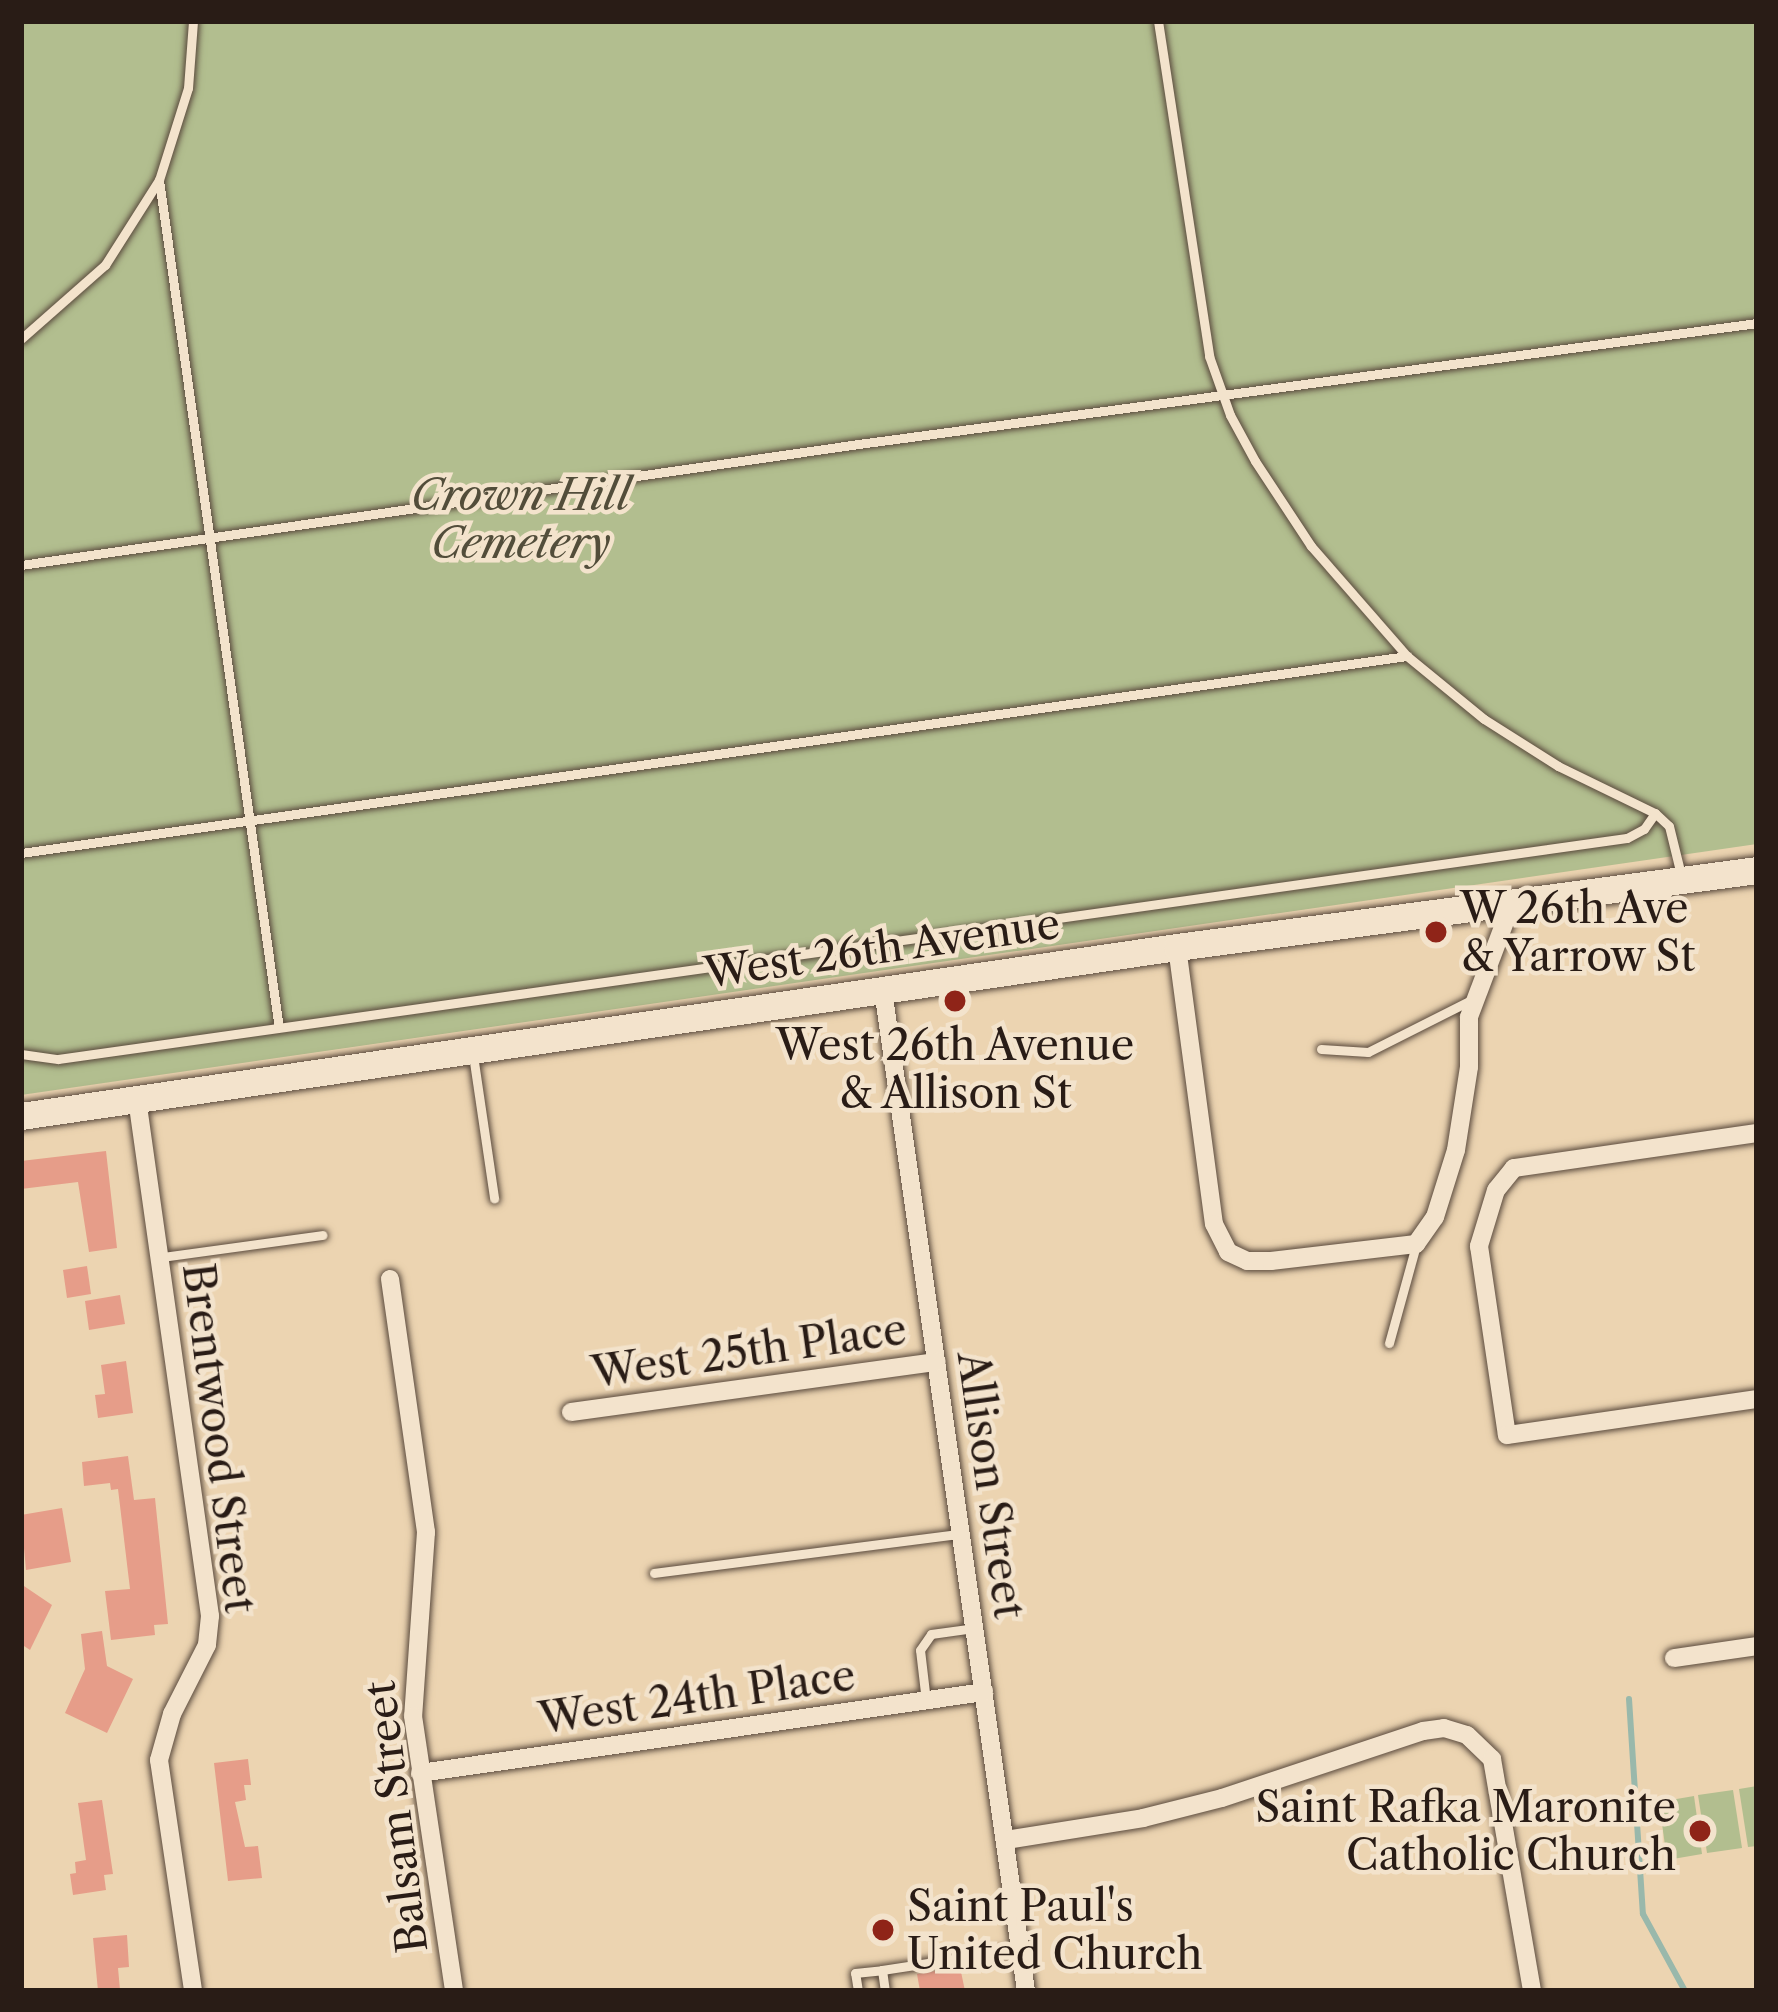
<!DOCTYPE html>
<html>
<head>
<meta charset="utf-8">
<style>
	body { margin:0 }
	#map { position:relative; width:1778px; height:2012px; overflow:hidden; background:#ecd4b1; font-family:"Libre Caslon Text",serif }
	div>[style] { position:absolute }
	.green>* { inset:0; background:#b2be8f }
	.stream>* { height:6px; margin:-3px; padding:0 3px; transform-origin:3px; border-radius:3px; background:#99b8ab }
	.building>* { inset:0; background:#e69d89 }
	.roads { filter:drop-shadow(0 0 3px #5a4a3d) drop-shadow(0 0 3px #5a4a3d) }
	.lane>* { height:9px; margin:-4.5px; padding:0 4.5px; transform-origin:4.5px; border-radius:4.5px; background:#f3e3cc }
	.street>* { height:18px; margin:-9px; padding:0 9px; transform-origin:9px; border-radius:9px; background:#f3e3cc }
	.secondary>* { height:27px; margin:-13.5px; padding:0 13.5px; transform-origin:13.5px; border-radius:13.5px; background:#f3e3cc }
	.dots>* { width:33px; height:33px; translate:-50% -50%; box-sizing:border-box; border:6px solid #f3e3cc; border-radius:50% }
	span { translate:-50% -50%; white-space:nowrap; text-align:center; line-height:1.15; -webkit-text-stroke:9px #f3e3cc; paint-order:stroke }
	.park-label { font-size:42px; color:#524d3a; font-style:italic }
	.poi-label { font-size:42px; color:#291c16 }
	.left { translate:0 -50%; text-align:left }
	.right { translate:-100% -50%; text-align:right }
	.street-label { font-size:42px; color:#291c16 }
	.frame { position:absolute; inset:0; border:24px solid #291c16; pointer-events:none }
</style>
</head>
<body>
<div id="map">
	<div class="green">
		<i style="clip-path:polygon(21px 21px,1757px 21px,1757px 844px,21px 1095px)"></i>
		<i style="clip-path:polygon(1757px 1786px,1757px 1846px,1748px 1847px,1739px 1789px)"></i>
		<i style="clip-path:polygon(1733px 1790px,1742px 1848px,1707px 1853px,1698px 1795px)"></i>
		<i style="clip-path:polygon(1694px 1796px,1702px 1854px,1667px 1860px,1659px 1802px)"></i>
	</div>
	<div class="stream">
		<i style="left:1629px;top:1699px;width:215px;rotate:86.3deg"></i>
		<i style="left:1643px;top:1914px;width:88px;rotate:61.4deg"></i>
	</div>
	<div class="building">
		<i style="clip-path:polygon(106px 1151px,117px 1248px,89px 1252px,78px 1182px,21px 1189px,21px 1161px)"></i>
		<i style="clip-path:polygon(87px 1266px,91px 1294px,67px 1298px,63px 1270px)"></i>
		<i style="clip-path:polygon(120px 1295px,125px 1324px,89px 1330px,85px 1301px)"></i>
		<i style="clip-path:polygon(126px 1361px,133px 1413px,98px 1418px,95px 1395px,105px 1394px,101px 1365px)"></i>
		<i style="clip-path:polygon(128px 1456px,134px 1500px,155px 1498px,168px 1624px,154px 1625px,155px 1635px,111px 1640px,105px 1591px,130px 1589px,118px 1489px,111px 1490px,110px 1483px,84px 1486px,82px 1462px)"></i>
		<i style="clip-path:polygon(62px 1508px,71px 1562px,26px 1570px,21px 1515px)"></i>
		<i style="clip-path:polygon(21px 1584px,52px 1605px,30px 1650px,21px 1644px)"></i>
		<i style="clip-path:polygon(102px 1631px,107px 1666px,133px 1679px,107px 1733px,65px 1713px,85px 1669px,81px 1634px)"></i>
		<i style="clip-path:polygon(248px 1759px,251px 1785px,244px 1785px,246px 1800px,235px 1802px,245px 1847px,258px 1846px,262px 1878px,228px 1881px,214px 1763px)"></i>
		<i style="clip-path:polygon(102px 1800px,113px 1874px,104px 1875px,106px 1890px,73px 1895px,70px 1874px,76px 1873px,75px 1862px,86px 1860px,78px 1803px)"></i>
		<i style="clip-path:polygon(127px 1935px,129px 1967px,118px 1968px,120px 1990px,98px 1991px,93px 1938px)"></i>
		<i style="clip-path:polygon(960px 1967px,965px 1991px,920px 1991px,917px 1974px)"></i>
	</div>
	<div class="roads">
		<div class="lane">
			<i style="left:1158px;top:21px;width:339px;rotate:81.3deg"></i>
			<i style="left:1209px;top:356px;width:63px;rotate:70.4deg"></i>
			<i style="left:1230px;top:415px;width:52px;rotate:61.5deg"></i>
			<i style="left:1255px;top:461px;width:102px;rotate:56.6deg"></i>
			<i style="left:1311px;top:546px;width:146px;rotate:48.9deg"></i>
			<i style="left:1407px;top:656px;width:99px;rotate:39.3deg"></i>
			<i style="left:1484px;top:719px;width:88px;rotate:32.4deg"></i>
			<i style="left:1558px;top:766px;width:108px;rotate:25.9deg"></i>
			<i style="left:1655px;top:813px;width:19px;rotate:43deg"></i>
			<i style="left:1669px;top:826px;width:50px;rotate:76.2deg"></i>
			<i style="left:159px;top:180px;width:856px;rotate:81.95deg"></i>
			<i style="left:21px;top:339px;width:112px;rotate:-41.4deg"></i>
			<i style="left:105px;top:265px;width:101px;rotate:-57.6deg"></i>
			<i style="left:159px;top:180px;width:96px;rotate:-72.5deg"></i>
			<i style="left:188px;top:88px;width:67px;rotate:-85.7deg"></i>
			<i style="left:21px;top:565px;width:854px;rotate:-8.22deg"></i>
			<i style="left:866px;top:443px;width:899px;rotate:-7.67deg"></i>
			<i style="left:21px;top:853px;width:1400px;rotate:-8.09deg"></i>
			<i style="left:1321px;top:1049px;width:47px;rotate:3.7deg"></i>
			<i style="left:1368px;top:1052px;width:115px;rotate:-26.8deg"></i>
			<i style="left:21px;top:1054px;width:37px;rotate:8deg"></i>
			<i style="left:58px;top:1059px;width:1584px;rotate:-8.02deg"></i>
			<i style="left:1627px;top:838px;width:19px;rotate:-28deg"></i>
			<i style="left:1644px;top:829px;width:19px;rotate:-55deg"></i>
			<i style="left:473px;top:1055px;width:145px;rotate:81.6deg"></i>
			<i style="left:162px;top:1257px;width:162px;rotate:-7.8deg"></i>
			<i style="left:1389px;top:1343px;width:102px;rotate:-74.6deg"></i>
			<i style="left:654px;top:1573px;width:306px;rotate:-7.3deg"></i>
			<i style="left:926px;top:1701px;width:51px;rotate:-96.7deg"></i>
			<i style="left:920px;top:1650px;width:19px;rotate:-55deg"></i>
			<i style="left:931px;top:1634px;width:43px;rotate:-7.9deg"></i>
			<i style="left:882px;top:1970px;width:139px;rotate:-8.7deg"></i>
			<i style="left:858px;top:1991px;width:18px;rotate:-99deg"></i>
			<i style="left:855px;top:1973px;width:27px;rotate:-6deg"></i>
			<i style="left:882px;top:1970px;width:21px;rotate:82deg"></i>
		</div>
		<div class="street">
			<i style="left:1177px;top:947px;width:279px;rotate:82.4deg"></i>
			<i style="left:1214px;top:1224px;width:31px;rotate:63deg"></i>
			<i style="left:1228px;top:1252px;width:21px;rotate:25deg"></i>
			<i style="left:1247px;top:1261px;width:24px"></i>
			<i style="left:1271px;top:1261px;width:146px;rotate:-6.7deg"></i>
			<i style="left:1416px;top:1244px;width:33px;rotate:-55deg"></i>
			<i style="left:1435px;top:1217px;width:70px;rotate:-72.6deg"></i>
			<i style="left:1456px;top:1150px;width:84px;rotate:-81.1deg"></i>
			<i style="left:1469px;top:1067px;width:50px;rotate:-90deg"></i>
			<i style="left:1469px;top:1017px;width:122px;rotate:-69.3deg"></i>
			<i style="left:883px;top:990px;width:1011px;rotate:81.87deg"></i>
			<i style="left:137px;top:1099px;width:522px;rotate:81.96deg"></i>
			<i style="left:210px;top:1616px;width:29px;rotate:96deg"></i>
			<i style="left:207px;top:1645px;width:77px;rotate:116.9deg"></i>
			<i style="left:172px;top:1714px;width:48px;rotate:105.8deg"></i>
			<i style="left:159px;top:1760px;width:233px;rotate:81.6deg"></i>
			<i style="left:1757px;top:1133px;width:246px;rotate:171.8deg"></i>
			<i style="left:1514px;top:1168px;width:28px;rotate:129deg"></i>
			<i style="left:1496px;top:1190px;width:59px;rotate:106.9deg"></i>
			<i style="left:1479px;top:1246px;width:191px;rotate:81.6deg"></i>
			<i style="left:1507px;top:1435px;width:253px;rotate:-8.2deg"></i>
			<i style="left:390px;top:1279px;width:256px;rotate:81.9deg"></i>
			<i style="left:426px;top:1532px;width:184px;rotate:94deg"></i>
			<i style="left:413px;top:1716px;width:278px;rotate:81.5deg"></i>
			<i style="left:571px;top:1412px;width:369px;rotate:-7.8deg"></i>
			<i style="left:1674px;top:1658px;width:84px;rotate:-8.2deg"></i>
			<i style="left:420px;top:1773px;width:570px;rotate:-8.17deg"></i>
			<i style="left:1006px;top:1840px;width:139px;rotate:-9.1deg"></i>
			<i style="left:1143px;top:1818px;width:81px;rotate:-14.2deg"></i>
			<i style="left:1222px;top:1798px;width:212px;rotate:-18.4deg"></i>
			<i style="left:1423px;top:1731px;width:21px;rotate:-8deg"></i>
			<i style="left:1444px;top:1728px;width:24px;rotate:17deg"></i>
			<i style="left:1467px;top:1735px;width:35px;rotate:44deg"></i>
			<i style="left:1492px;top:1759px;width:235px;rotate:80.2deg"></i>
		</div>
		<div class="secondary">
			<i style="left:21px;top:1116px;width:1168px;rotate:-8.32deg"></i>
			<i style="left:1177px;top:947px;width:585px;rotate:-7.56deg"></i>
		</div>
	</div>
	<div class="dots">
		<i style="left:1436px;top:932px;background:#8f2418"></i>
		<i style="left:955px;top:1001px;background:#8f2418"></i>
		<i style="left:1700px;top:1831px;background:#8f2418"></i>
		<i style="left:883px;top:1930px;background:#8f2418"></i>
	</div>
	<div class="park-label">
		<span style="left:521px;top:519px">Crown Hill<br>Cemetery</span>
	</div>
	<div class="poi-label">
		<span class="left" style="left:1460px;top:932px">W 26th Ave<br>&amp; Yarrow St</span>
		<span style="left:955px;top:1069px">West 26th Avenue<br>&amp; Allison St</span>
		<span class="right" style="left:1676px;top:1831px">Saint Rafka Maronite<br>Catholic Church</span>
		<span class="left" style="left:907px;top:1930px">Saint Paul's<br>United Church</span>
	</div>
	<div class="street-label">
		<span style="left:882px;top:948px;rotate:-8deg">West 26th Avenue</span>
		<span style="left:749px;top:1351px;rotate:-8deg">West 25th Place</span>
		<span style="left:219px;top:1438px;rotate:83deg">Brentwood Street</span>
		<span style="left:991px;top:1485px;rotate:82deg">Allison Street</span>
		<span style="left:697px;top:1697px;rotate:-8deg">West 24th Place</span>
		<span style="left:396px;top:1817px;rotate:-97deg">Balsam Street</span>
	</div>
	<div class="frame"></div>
</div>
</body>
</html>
